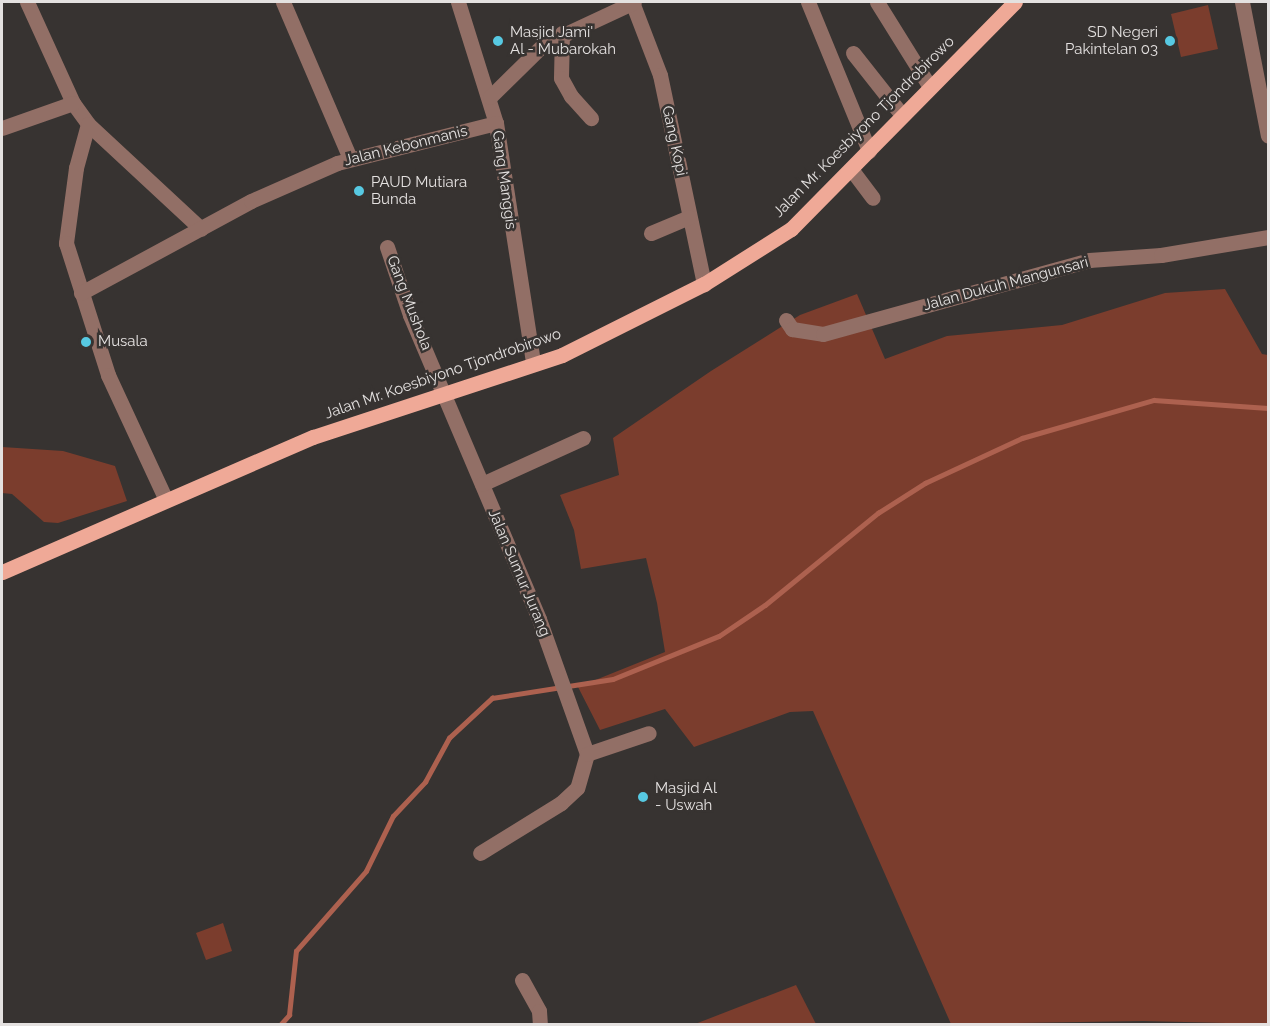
<!DOCTYPE html>
<html>
<head>
<meta charset="utf-8">
<style>
	body { margin:0 }
	#map { position:relative; width:1270px; height:1026px; overflow:hidden; background:#373331; font-family:Raleway,sans-serif }
	div>[style] { position:absolute }
	.green>* { inset:0; background:#7b3d2d }
	.stream>* { height:4.5px; margin:-2.25px; padding:0 2.25px; transform-origin:2.25px; border-radius:2.25px; background:#ad614f }
	.minor>* { height:15px; margin:-7.5px; padding:0 7.5px; transform-origin:7.5px; border-radius:7.5px; background:#926f66 }
	.major>* { height:15px; margin:-7.5px; padding:0 7.5px; transform-origin:7.5px; border-radius:7.5px; background:#efa997 }
	.dots>* { width:16px; height:16px; translate:-50% -50%; box-sizing:border-box; border:3px solid #373331; border-radius:50% }
	span { translate:-50% -50%; white-space:nowrap; text-align:center; line-height:1.15; -webkit-text-stroke:5px #373331; paint-order:stroke }
	.poi-label { font-size:15px; color:#e4e1e0 }
	.left { translate:0 -50%; text-align:left }
	.right { translate:-100% -50%; text-align:right }
	.street-label { font-size:15px; color:#e4e1e0 }
	.frame { position:absolute; inset:0; border:3px solid #e4e1e0; pointer-events:none }
</style>
</head>
<body>
<div id="map">
	<div class="green">
		<i style="clip-path:polygon(1208px 5px,1218px 49px,1181px 57px,1171px 14px)"></i>
		<i style="clip-path:polygon(1225px 289px,1262px 354px,1268px 355px,1268px 1024px,1143px 1021px,951px 1024px,813px 711px,790px 712px,694px 747px,665px 709px,600px 730px,578px 687px,665px 652px,657px 603px,646px 558px,581px 569px,574px 530px,560px 495px,619px 475px,613px 438px,711px 371px,800px 315px,857px 294px,885px 359px,947px 336px,1062px 325px,1165px 293px)"></i>
		<i style="clip-path:polygon(2px 447px,63px 451px,115px 466px,127px 501px,58px 523px,44px 522px,12px 494px,2px 493px)"></i>
		<i style="clip-path:polygon(223px 923px,232px 951px,206px 960px,196px 933px)"></i>
		<i style="clip-path:polygon(796px 985px,816px 1024px,695px 1024px)"></i>
	</div>
	<div class="stream">
		<i style="left:281px;top:1024px;width:12px;rotate:-48deg"></i>
		<i style="left:289px;top:1015px;width:64px;rotate:-83.8deg"></i>
		<i style="left:296px;top:951px;width:106px;rotate:-48.8deg"></i>
		<i style="left:366px;top:871px;width:61px;rotate:-63.9deg"></i>
		<i style="left:393px;top:816px;width:47px;rotate:-46.7deg"></i>
		<i style="left:425px;top:782px;width:50px;rotate:-61.4deg"></i>
		<i style="left:449px;top:738px;width:59px;rotate:-42.9deg"></i>
		<i style="left:492px;top:698px;width:122px;rotate:-8.9deg"></i>
		<i style="left:613px;top:679px;width:114px;rotate:-22.1deg"></i>
		<i style="left:719px;top:636px;width:55px;rotate:-34deg"></i>
		<i style="left:765px;top:605px;width:146px;rotate:-39.2deg"></i>
		<i style="left:878px;top:513px;width:56px;rotate:-32.6deg"></i>
		<i style="left:925px;top:483px;width:107px;rotate:-24.9deg"></i>
		<i style="left:1022px;top:438px;width:137px;rotate:-16.1deg"></i>
		<i style="left:1154px;top:400px;width:114px;rotate:4deg"></i>
	</div>
	<div class="minor">
		<i style="left:27px;top:2px;width:111px;rotate:65.5deg"></i>
		<i style="left:73px;top:103px;width:26px;rotate:54deg"></i>
		<i style="left:88px;top:124px;width:46px;rotate:105.3deg"></i>
		<i style="left:76px;top:168px;width:76px;rotate:97.6deg"></i>
		<i style="left:66px;top:243px;width:139px;rotate:72.3deg"></i>
		<i style="left:108px;top:375px;width:136px;rotate:65.1deg"></i>
		<i style="left:283px;top:2px;width:170px;rotate:66.8deg"></i>
		<i style="left:458px;top:2px;width:127px;rotate:72.6deg"></i>
		<i style="left:496px;top:123px;width:243px;rotate:81.2deg"></i>
		<i style="left:632px;top:2px;width:78px;rotate:69deg"></i>
		<i style="left:660px;top:75px;width:214px;rotate:78.1deg"></i>
		<i style="left:808px;top:2px;width:161px;rotate:67.7deg"></i>
		<i style="left:877px;top:2px;width:100px;rotate:58.1deg"></i>
		<i style="left:1242px;top:2px;width:136px;rotate:79deg"></i>
		<i style="left:562px;top:33px;width:45px;rotate:91.3deg"></i>
		<i style="left:561px;top:78px;width:21px;rotate:61deg"></i>
		<i style="left:571px;top:96px;width:30px;rotate:48deg"></i>
		<i style="left:853px;top:53px;width:79px;rotate:51.7deg"></i>
		<i style="left:490px;top:97px;width:76px;rotate:-44.5deg"></i>
		<i style="left:544px;top:44px;width:99px;rotate:-25deg"></i>
		<i style="left:88px;top:124px;width:154px;rotate:42.9deg"></i>
		<i style="left:2px;top:128px;width:75px;rotate:-19.4deg"></i>
		<i style="left:851px;top:169px;width:36px;rotate:53deg"></i>
		<i style="left:651px;top:233px;width:41px;rotate:-22.8deg"></i>
		<i style="left:387px;top:247px;width:72px;rotate:71.3deg"></i>
		<i style="left:410px;top:315px;width:330px;rotate:67deg"></i>
		<i style="left:539px;top:619px;width:143px;rotate:70.4deg"></i>
		<i style="left:587px;top:754px;width:35px;rotate:106deg"></i>
		<i style="left:577px;top:788px;width:22px;rotate:137deg"></i>
		<i style="left:561px;top:803px;width:95px;rotate:148.3deg"></i>
		<i style="left:81px;top:293px;width:193px;rotate:-28.4deg"></i>
		<i style="left:251px;top:201px;width:94px;rotate:-23.8deg"></i>
		<i style="left:337px;top:163px;width:164px;rotate:-14.1deg"></i>
		<i style="left:786px;top:320px;width:11px;rotate:56deg"></i>
		<i style="left:792px;top:329px;width:31px;rotate:9deg"></i>
		<i style="left:823px;top:334px;width:276px;rotate:-15.5deg"></i>
		<i style="left:1089px;top:260px;width:72px;rotate:-4deg"></i>
		<i style="left:1161px;top:255px;width:109px;rotate:-9.5deg"></i>
		<i style="left:482px;top:484px;width:111px;rotate:-24.5deg"></i>
		<i style="left:587px;top:754px;width:65px;rotate:-18.7deg"></i>
		<i style="left:522px;top:980px;width:35px;rotate:61deg"></i>
		<i style="left:539px;top:1011px;width:13px;rotate:86deg"></i>
	</div>
	<div class="major">
		<i style="left:2px;top:572px;width:339px;rotate:-23.5deg"></i>
		<i style="left:313px;top:437px;width:262px;rotate:-18.2deg"></i>
		<i style="left:562px;top:355px;width:159px;rotate:-26.6deg"></i>
		<i style="left:704px;top:284px;width:103px;rotate:-32.3deg"></i>
		<i style="left:791px;top:229px;width:319px;rotate:-45.4deg"></i>
	</div>
	<div class="dots">
		<i style="left:498px;top:41px;background:#57c9e2"></i>
		<i style="left:1170px;top:41px;background:#57c9e2"></i>
		<i style="left:359px;top:191px;background:#57c9e2"></i>
		<i style="left:86px;top:342px;background:#57c9e2"></i>
		<i style="left:643px;top:797px;background:#57c9e2"></i>
	</div>
	<div class="poi-label">
		<span class="left" style="left:510px;top:41px">Masjid Jami'<br>Al - Mubarokah</span>
		<span class="right" style="left:1158px;top:41px">SD Negeri<br>Pakintelan 03</span>
		<span class="left" style="left:371px;top:191px">PAUD Mutiara<br>Bunda</span>
		<span class="left" style="left:98px;top:342px">Musala</span>
		<span class="left" style="left:655px;top:797px">Masjid Al<br>- Uswah</span>
	</div>
	<div class="street-label">
		<span style="left:864px;top:127px;rotate:-45deg">Jalan Mr. Koesbiyono Tjondrobirowo</span>
		<span style="left:674px;top:141px;rotate:78deg">Gang Kopi</span>
		<span style="left:406px;top:146px;rotate:-14deg">Jalan Kebonmanis</span>
		<span style="left:504px;top:180px;rotate:82deg">Gang Manggis</span>
		<span style="left:1006px;top:284px;rotate:-15deg">Jalan Dukuh Mangunsari</span>
		<span style="left:409px;top:303px;rotate:69deg">Gang Mushola</span>
		<span style="left:443px;top:374px;rotate:-19deg">Jalan Mr. Koesbiyono Tjondrobirowo</span>
		<span style="left:519px;top:573px;rotate:67deg">Jalan Sumur Jurang</span>
	</div>
	<div class="frame"></div>
</div>
</body>
</html>
